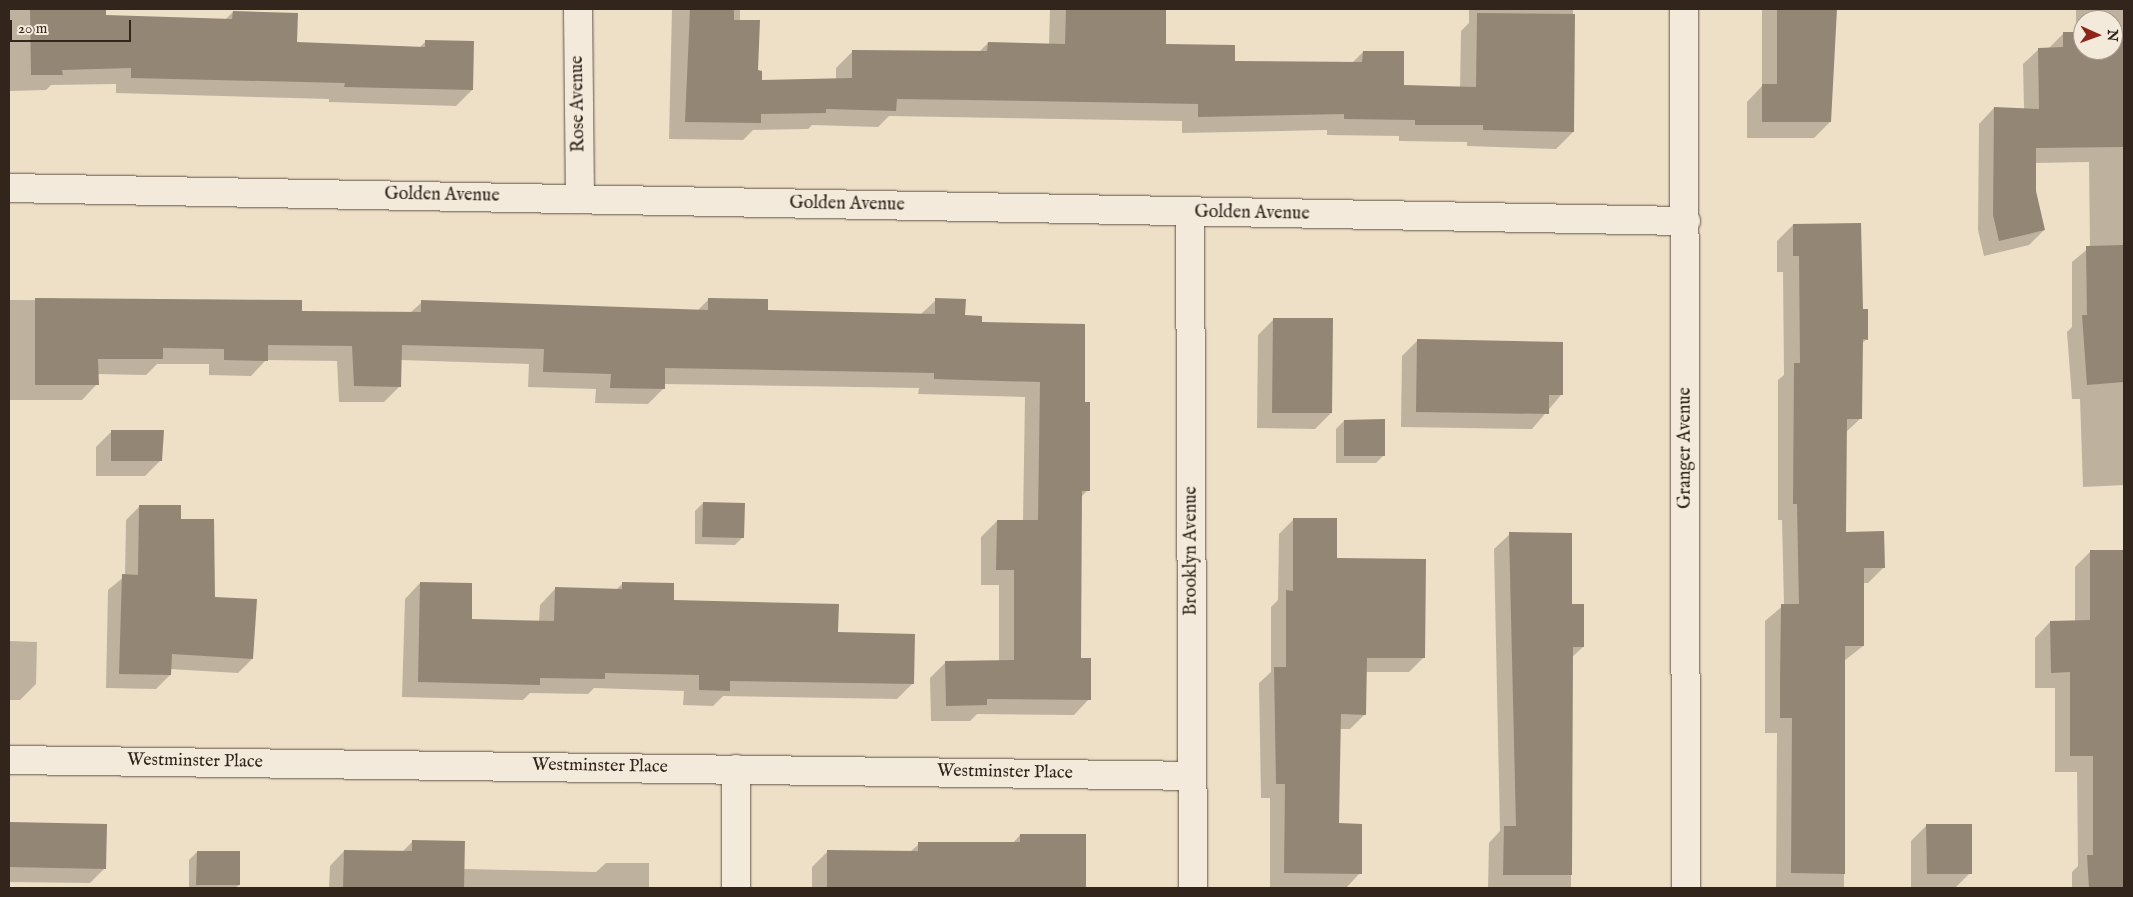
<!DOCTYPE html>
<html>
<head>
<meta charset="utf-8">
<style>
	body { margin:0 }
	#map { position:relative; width:2133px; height:897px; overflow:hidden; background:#eedfc7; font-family:"IM FELL English",serif }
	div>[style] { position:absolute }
	.shadow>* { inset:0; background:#0003 }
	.building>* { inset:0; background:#938675 }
	.roads { filter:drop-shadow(0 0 1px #605447) drop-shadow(0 0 1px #605447) }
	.street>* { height:28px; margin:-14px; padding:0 14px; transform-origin:14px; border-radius:14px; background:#f4eadb }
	span { translate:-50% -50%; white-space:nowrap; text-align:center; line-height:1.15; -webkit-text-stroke:4px #f4eadb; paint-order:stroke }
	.street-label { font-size:18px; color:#31251c }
	.frame { position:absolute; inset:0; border:10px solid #31251c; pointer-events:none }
	.north { position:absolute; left:2073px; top:10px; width:50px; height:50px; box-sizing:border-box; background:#f4eadb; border:1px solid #a69b8f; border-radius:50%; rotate:92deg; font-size:14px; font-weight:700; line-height:20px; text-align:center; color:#31251c }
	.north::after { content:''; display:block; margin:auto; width:18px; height:22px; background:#8f2418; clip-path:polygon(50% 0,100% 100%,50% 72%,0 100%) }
	.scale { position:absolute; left:10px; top:20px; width:121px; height:22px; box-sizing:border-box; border:2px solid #31251c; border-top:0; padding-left:6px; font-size:15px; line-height:18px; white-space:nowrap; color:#31251c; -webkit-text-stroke:4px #f4eadb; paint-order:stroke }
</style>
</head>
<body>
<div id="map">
	<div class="shadow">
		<i style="clip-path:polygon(9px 9px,105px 9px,105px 16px,225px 20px,233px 12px,296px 44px,419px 48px,426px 41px,472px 90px,456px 106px,329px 102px,329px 99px,116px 93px,116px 84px,51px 85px,46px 90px,9px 91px)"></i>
		<i style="clip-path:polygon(672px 9px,740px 9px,740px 21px,761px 81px,836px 80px,836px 68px,853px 51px,979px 52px,988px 43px,1049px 45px,1050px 9px,1165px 9px,1164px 45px,1234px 62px,1352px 63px,1363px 52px,1403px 86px,1460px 88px,1461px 31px,1469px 23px,1469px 9px,1573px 9px,1573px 132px,1556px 149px,1467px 146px,1467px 142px,1399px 141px,1399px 136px,1327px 135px,1327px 130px,1182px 133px,1182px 121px,889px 116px,878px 127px,812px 125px,808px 129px,753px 130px,743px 140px,669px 139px)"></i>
		<i style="clip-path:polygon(1762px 9px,1833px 9px,1830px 122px,1814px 138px,1747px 138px,1747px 102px,1762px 86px)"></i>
		<i style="clip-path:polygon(evenodd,2076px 9px,2124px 9px,2124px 485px,2083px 487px,2080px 399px,2072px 399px,2067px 332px,2072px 327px,2072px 262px,2090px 247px,2089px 162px,2035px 163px,2034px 191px,2044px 230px,2029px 245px,1984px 256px,1978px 230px,1979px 124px,1994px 108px,2024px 109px,2023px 64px,2039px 49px,2048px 49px,2064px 33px,2076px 33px,2076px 9px,2083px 20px,2113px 20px,2113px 50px,2083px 50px,2083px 20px)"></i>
		<i style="clip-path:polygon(1793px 225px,1862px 310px,1867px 339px,1861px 344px,1861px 418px,1845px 433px,1844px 533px,1884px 567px,1868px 583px,1863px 583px,1863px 646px,1844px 661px,1844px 888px,1776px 888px,1777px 733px,1765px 733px,1765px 621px,1784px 605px,1782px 520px,1778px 520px,1778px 380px,1784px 375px,1783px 272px,1777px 272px,1777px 241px)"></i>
		<i style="clip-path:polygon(709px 299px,767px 312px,920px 315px,936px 300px,981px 323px,1084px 403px,1088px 490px,1080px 498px,1080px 659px,1089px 699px,1074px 715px,977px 714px,970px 721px,931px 721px,930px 678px,946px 662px,999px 662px,999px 585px,981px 585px,981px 537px,997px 521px,1023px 521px,1025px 397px,918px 394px,919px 388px,664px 384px,664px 388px,648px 404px,595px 403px,596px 389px,528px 387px,529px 364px,400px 360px,400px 386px,384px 402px,339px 402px,337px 361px,266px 360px,251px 376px,209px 375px,209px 364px,157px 364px,146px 375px,97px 374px,97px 384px,82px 400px,9px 400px,9px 300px,301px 301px,300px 313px,410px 313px,422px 302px,697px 311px)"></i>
		<i style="clip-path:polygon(1274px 319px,1331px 413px,1315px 429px,1257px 428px,1258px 335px)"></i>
		<i style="clip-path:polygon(1418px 340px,1562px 394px,1532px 429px,1401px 427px,1402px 356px)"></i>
		<i style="clip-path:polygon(1344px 421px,1384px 455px,1376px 463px,1336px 463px,1336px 429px)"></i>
		<i style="clip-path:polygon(112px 431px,161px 460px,145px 476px,96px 476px,96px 447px)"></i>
		<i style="clip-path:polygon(703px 503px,743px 537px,735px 545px,695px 544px,695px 511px)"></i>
		<i style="clip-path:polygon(140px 506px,180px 520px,213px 598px,252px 659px,238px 673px,170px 669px,170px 675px,156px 689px,106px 688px,108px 590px,125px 576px,126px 520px)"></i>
		<i style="clip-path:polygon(1294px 519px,1335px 560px,1424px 657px,1409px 672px,1365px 672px,1365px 714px,1350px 729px,1340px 729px,1338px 824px,1360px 873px,1346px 888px,1270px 888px,1270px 798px,1261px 798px,1259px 683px,1271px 672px,1271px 607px,1278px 600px,1279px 534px)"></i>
		<i style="clip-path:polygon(1510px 534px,1570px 606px,1583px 647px,1571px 658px,1571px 888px,1488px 888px,1489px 843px,1500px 831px,1494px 549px)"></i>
		<i style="clip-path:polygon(2091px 551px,2124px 551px,2124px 888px,2072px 888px,2072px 872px,2078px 866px,2077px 772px,2055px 772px,2055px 688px,2035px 688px,2035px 638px,2050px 622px,2075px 622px,2075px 567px)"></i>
		<i style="clip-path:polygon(420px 583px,470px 620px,539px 622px,540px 605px,555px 589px,616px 590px,623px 583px,913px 683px,897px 699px,723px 696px,713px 706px,683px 705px,684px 691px,594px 688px,588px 694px,530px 693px,523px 700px,402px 697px,405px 599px)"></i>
		<i style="clip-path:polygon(9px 641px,37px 642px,36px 684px,20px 700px,9px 700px)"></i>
		<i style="clip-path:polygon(9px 823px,106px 825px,105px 868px,90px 883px,9px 882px)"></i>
		<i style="clip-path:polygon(1927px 825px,1970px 873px,1955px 888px,1911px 888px,1911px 841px)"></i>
		<i style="clip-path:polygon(1020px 835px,1085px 835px,1085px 888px,812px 888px,812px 867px,827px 852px,910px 852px,919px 844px,1012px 844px)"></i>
		<i style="clip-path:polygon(413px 841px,463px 869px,596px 872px,606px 863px,649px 863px,649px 888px,329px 888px,330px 866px,344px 851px,402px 852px)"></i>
		<i style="clip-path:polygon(197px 852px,239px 885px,235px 888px,189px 888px,189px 860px)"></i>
	</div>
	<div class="building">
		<i style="clip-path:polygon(30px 9px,106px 9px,106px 15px,232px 19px,233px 11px,298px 13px,297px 42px,425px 47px,425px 40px,474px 41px,473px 90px,344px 87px,345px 83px,131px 78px,131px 68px,62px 70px,63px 75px,31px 75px)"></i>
		<i style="clip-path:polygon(690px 9px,734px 9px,734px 20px,760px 20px,758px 70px,762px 71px,762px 80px,852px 78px,852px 50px,987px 51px,988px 42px,1065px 44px,1066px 9px,1166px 9px,1166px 44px,1235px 45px,1235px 61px,1362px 62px,1363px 51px,1404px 51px,1404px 85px,1476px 87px,1477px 13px,1575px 14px,1574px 132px,1483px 130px,1483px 125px,1415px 125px,1415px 120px,1344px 119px,1344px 114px,1198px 117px,1198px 104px,968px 100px,897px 99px,896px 111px,826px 109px,826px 113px,761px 114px,761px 123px,685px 122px)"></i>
		<i style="clip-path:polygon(1777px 9px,1837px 9px,1831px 122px,1762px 122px,1762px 84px,1777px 84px)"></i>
		<i style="clip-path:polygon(2113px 31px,2124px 31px,2124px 147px,2036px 148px,2036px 191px,2045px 230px,1999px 241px,1993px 215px,1994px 107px,2039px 109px,2038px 48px,2063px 47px,2063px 32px,2083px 32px,2083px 50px,2113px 50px)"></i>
		<i style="clip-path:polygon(1861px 223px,1863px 309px,1868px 309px,1868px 340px,1863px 339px,1862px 419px,1847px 419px,1846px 532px,1884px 531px,1885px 568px,1864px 568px,1864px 646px,1845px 646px,1845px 874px,1791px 873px,1792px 718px,1780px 718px,1780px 682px,1781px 604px,1799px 604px,1797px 504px,1793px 504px,1794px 363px,1800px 363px,1799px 256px,1793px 256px,1793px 224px)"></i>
		<i style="clip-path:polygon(2124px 245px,2124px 382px,2087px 385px,2082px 315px,2087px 315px,2086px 246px)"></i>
		<i style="clip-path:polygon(35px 298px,302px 300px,302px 311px,421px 312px,421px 300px,708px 310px,708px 298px,768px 299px,768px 310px,935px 314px,935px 298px,966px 299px,965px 315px,982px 316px,982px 322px,1085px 324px,1085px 402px,1090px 402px,1090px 491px,1082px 491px,1081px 658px,1091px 658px,1091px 700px,987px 699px,987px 705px,946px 706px,945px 661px,1014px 660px,1014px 570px,996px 570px,997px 520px,1038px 520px,1040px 382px,934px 379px,934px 373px,665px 368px,665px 389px,610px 388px,611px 374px,543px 372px,544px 349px,402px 345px,401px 387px,354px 386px,352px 346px,268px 345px,268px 361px,224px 360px,224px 349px,163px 348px,163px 359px,98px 359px,99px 385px,35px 385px)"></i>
		<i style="clip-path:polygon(1273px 318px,1333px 318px,1332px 413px,1272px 413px)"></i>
		<i style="clip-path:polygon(1417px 339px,1563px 342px,1563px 395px,1549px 395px,1549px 414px,1416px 412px)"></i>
		<i style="clip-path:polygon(1385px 419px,1385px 456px,1344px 456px,1344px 420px)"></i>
		<i style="clip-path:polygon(111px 430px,164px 430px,162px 461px,111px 461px)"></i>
		<i style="clip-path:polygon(703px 502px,745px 503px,744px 538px,702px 537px)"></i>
		<i style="clip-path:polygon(139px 505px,181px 505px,181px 519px,214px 519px,215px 597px,257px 599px,253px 659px,172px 654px,171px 675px,119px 674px,122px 574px,138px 575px)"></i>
		<i style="clip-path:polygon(1293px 518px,1337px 518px,1337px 558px,1426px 559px,1425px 658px,1367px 658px,1366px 715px,1341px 714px,1339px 823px,1362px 824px,1362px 874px,1284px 873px,1285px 784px,1276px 784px,1274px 667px,1286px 667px,1286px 590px,1293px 591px)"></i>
		<i style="clip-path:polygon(1509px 532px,1572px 533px,1572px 604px,1584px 604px,1584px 647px,1573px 647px,1572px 875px,1503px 875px,1504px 826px,1516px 826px)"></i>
		<i style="clip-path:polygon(2090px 550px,2124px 550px,2124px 888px,2089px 888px,2087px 855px,2093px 855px,2093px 756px,2070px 756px,2070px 672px,2051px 673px,2050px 621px,2090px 620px)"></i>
		<i style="clip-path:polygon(420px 582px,472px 583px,472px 619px,554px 621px,555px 587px,622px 589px,622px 582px,674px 583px,674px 600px,839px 604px,838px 632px,915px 634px,914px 684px,730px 681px,730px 691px,699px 690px,699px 675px,605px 673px,605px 679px,540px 678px,540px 685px,418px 682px)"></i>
		<i style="clip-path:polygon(9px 822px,107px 824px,106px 869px,9px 867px)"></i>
		<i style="clip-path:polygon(1926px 824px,1972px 824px,1972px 874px,1927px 874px)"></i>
		<i style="clip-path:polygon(1020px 834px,1086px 834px,1086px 888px,827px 888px,827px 850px,918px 851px,918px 842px,1020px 842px)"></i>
		<i style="clip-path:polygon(412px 840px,465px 841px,464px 888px,343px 888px,344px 850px,412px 851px)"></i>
		<i style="clip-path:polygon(197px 851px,240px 851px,240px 885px,196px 885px)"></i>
	</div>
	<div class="roads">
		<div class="street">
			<i style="left:578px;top:9px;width:190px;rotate:89.4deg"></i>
			<i style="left:1684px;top:9px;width:879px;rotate:89.87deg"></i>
			<i style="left:9px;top:188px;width:1677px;rotate:1.13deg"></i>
			<i style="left:1190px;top:213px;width:675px;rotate:89.75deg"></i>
			<i style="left:9px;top:760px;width:1183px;rotate:0.77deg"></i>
			<i style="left:736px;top:769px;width:119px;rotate:90deg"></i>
		</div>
	</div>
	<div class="street-label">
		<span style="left:579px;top:104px;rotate:-91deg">Rose Avenue</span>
		<span style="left:442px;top:196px;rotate:1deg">Golden Avenue</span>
		<span style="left:847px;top:205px;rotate:1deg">Golden Avenue</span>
		<span style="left:1252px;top:214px;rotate:1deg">Golden Avenue</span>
		<span style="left:1686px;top:448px;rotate:-90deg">Granger Avenue</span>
		<span style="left:1192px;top:551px;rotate:-90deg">Brooklyn Avenue</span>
		<span style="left:195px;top:762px;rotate:1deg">Westminster Place</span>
		<span style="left:600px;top:767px;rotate:1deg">Westminster Place</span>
		<span style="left:1005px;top:773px;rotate:1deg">Westminster Place</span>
	</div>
	<div class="frame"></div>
	<div class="north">N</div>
	<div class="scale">20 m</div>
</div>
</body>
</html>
